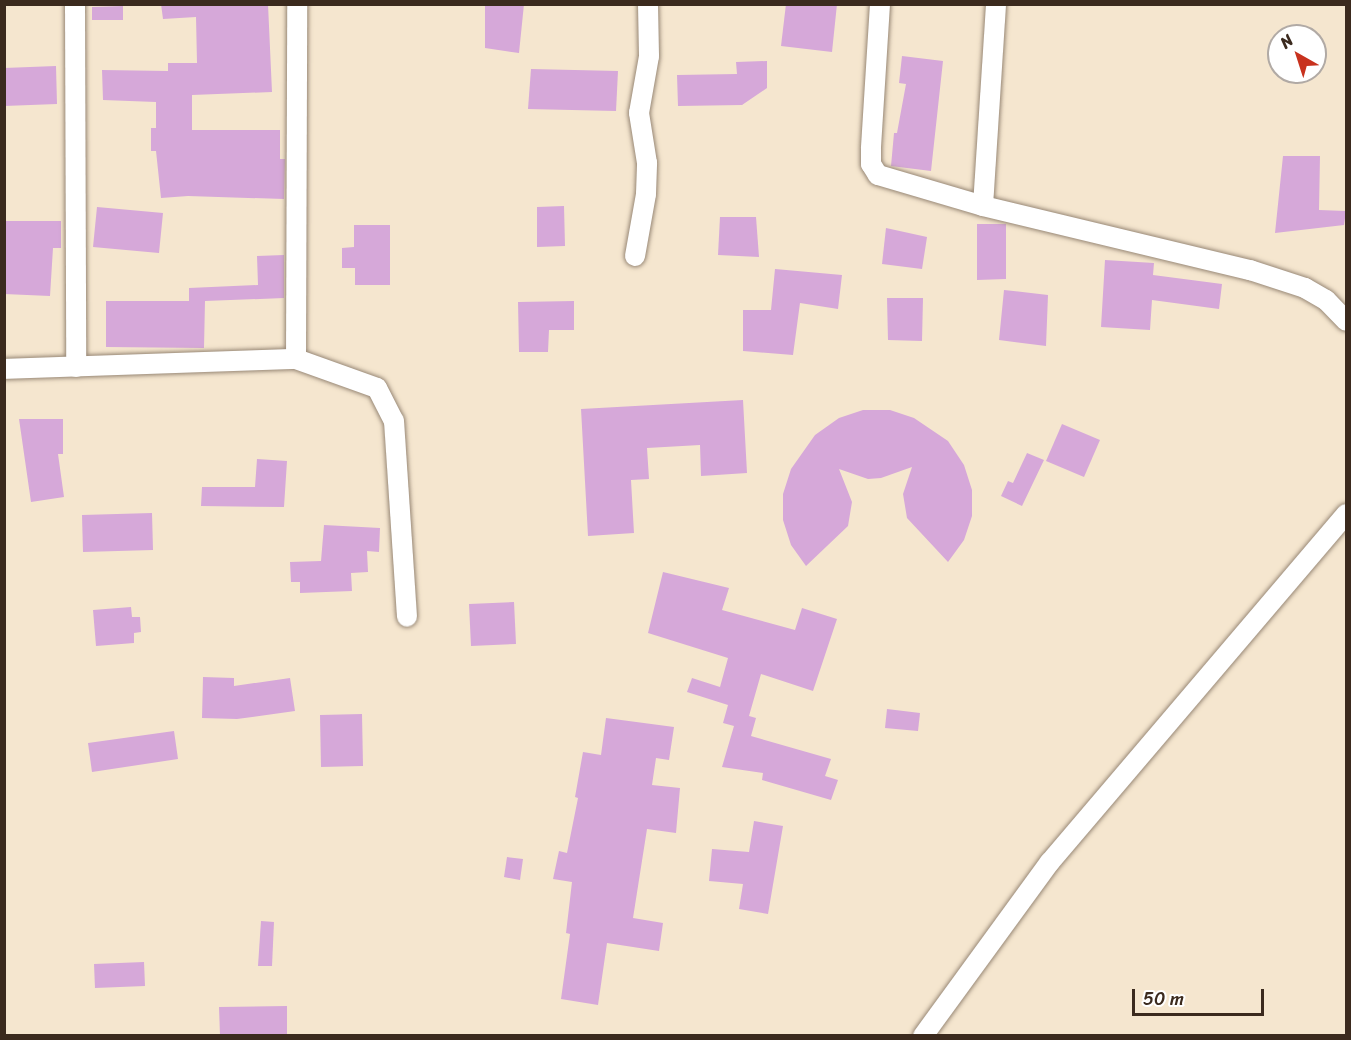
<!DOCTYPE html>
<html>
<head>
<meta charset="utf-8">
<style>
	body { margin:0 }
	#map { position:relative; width:1351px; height:1040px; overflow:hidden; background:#f5e6cf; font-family:Sriracha,sans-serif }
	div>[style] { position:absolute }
	.building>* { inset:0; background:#d6a8d9 }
	.roads { filter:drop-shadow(0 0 2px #988876) drop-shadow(0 0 2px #988876) }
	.minor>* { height:20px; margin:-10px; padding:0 10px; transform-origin:10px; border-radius:10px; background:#fff }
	span { translate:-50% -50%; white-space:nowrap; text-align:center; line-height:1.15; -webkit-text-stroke:6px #fff; paint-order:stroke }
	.frame { position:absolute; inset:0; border:6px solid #3b2a1e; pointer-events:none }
	.north { position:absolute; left:1267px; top:24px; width:60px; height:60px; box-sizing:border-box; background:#fff; border:2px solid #b1aaa5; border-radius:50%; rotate:321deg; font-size:16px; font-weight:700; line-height:24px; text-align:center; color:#3b2a1e }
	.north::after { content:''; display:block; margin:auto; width:21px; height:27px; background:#c8321e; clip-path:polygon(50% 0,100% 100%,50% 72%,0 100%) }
	.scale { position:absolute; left:1132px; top:989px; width:132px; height:27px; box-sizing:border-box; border:3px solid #3b2a1e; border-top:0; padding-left:8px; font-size:18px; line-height:21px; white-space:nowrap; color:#3b2a1e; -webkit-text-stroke:4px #fff; paint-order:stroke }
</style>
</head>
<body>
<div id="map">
	<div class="building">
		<i style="clip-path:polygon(161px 4px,268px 4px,272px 92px,192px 95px,192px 130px,280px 130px,280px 159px,285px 159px,284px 199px,188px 196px,161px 198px,156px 151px,151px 151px,151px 128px,156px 128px,156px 102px,103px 100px,102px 70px,168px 71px,168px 63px,197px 63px,196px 17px,163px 19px)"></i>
		<i style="clip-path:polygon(485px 4px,524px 4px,519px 53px,485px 48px)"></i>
		<i style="clip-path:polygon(786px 4px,837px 4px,832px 52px,781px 46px)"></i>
		<i style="clip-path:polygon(123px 6px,123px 20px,92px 20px,92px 7px)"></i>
		<i style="clip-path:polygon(902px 56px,943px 61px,931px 171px,891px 166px,894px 133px,897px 133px,906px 84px,899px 83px)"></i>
		<i style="clip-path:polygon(767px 61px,767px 88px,742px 105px,678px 106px,677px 75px,737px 74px,736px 62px)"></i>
		<i style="clip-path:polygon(56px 66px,57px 104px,4px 106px,4px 68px)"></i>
		<i style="clip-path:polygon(531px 69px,618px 71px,616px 111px,528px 109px)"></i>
		<i style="clip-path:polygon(1283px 156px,1320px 156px,1319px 210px,1346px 211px,1344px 225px,1275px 233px)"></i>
		<i style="clip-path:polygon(564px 206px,565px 246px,537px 247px,537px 207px)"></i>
		<i style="clip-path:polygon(97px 207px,163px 213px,159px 253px,93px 247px)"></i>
		<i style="clip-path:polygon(720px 217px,756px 217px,759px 257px,718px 255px)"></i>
		<i style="clip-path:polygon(4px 221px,61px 221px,61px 248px,53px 248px,50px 296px,4px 294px)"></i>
		<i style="clip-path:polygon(977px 224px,1006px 224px,1006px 279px,977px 280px)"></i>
		<i style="clip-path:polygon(354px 225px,390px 225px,390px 285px,355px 285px,355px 268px,342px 268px,342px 248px,354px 247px)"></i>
		<i style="clip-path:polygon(886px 228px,927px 237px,922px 269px,882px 264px)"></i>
		<i style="clip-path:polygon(284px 255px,284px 298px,205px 301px,204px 348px,106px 347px,106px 301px,189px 301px,189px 288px,258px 285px,257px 256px)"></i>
		<i style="clip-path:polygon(1105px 260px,1154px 263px,1153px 275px,1222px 284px,1219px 309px,1152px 300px,1150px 330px,1101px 327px)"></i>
		<i style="clip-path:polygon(775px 269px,842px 275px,838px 309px,800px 303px,793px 355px,743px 351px,743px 310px,771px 310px)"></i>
		<i style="clip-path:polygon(1004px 290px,1048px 295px,1046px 346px,999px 340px)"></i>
		<i style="clip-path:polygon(887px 298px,923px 298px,922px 341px,888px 340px)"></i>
		<i style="clip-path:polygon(574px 301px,574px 330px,549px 330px,548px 352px,519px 352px,518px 302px)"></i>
		<i style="clip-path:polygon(743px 400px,747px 473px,701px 476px,700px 445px,647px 448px,649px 479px,631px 480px,634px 533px,588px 536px,581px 409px)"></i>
		<i style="clip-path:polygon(863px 410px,890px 410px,914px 418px,948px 441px,964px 465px,972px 490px,972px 516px,964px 540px,948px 562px,907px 518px,903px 494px,912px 467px,881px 478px,868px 479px,839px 469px,852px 502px,848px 526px,806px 566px,791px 545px,783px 520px,783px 494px,791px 469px,815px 435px,839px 418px)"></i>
		<i style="clip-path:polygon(19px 419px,63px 419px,63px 454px,58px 454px,64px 497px,31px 502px)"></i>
		<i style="clip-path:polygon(1062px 424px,1100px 440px,1084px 477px,1046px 461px)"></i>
		<i style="clip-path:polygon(1027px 453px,1044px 460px,1022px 506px,1001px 496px,1008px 481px,1013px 483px)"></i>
		<i style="clip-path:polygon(257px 459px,287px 461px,284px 507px,201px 506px,202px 487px,255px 487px)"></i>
		<i style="clip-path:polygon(152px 513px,153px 550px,83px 552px,82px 515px)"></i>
		<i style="clip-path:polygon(324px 525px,380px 528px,379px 552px,367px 551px,368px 572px,351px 573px,352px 591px,300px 593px,300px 582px,291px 582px,290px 562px,321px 561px)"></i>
		<i style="clip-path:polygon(663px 572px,729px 588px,722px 610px,795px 630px,802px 608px,837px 619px,813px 691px,761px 674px,749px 716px,756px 718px,751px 736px,831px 759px,825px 776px,838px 780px,831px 800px,762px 780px,763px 773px,722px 767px,734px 726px,723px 723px,728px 705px,687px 692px,692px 678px,720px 687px,728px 658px,648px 633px)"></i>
		<i style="clip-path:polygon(514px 602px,516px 644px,471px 646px,469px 604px)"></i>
		<i style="clip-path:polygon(131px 607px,132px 617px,140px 617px,141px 632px,134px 633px,134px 643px,96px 646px,93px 610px)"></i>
		<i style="clip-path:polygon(203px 677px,234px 678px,234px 686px,290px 678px,295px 711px,237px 719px,202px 718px)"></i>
		<i style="clip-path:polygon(887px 709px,920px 713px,918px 731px,885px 728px)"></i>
		<i style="clip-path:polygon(362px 714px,363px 766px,321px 767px,320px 715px)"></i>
		<i style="clip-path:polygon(606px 718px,674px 727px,669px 760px,656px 758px,652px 785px,680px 788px,676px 833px,647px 829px,633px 918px,663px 923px,659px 951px,607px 943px,598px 1005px,561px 999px,570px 934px,566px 933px,572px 882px,553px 879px,559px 851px,567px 853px,578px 798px,575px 797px,583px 752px,601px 755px)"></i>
		<i style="clip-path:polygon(174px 731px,178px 759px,92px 772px,88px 743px)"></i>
		<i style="clip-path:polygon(754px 821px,783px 826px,768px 914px,739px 909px,743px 884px,709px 881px,712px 849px,749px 852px)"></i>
		<i style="clip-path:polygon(507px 857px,523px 859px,520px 880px,504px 877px)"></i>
		<i style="clip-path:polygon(261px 921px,274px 922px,272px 966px,258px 966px)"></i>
		<i style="clip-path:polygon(144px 962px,145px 986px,95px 988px,94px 964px)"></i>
		<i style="clip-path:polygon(287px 1006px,287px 1035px,220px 1035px,219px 1007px)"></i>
	</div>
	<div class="roads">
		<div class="minor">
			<i style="left:75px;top:4px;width:363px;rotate:89.8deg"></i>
			<i style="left:880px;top:4px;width:145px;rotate:93.6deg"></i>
			<i style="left:871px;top:149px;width:15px;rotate:90deg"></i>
			<i style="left:871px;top:164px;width:13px;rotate:58deg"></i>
			<i style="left:878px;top:175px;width:109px;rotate:16.4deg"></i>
			<i style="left:983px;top:206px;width:275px;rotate:13.5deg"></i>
			<i style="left:1250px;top:270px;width:58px;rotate:18.1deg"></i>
			<i style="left:1305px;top:288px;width:24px;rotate:30deg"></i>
			<i style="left:1326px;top:300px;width:29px;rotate:46deg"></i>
			<i style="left:983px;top:206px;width:202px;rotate:-86.3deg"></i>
			<i style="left:635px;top:256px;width:63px;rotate:-79.9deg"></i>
			<i style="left:646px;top:194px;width:31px;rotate:-88deg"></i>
			<i style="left:647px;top:163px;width:51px;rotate:-99.1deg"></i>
			<i style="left:639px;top:113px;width:58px;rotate:-80deg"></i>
			<i style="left:649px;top:56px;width:52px;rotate:-91.1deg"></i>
			<i style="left:296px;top:359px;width:86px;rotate:19.7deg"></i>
			<i style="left:377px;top:388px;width:37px;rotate:63deg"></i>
			<i style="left:394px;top:421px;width:196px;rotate:86.2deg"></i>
			<i style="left:4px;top:369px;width:292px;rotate:-2deg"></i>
			<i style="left:296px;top:359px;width:355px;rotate:-89.8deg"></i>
			<i style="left:923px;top:1036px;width:215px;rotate:-53.9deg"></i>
			<i style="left:1050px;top:862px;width:457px;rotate:-49.6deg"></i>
		</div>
	</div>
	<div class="frame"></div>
	<div class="north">N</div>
	<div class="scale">50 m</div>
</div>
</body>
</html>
